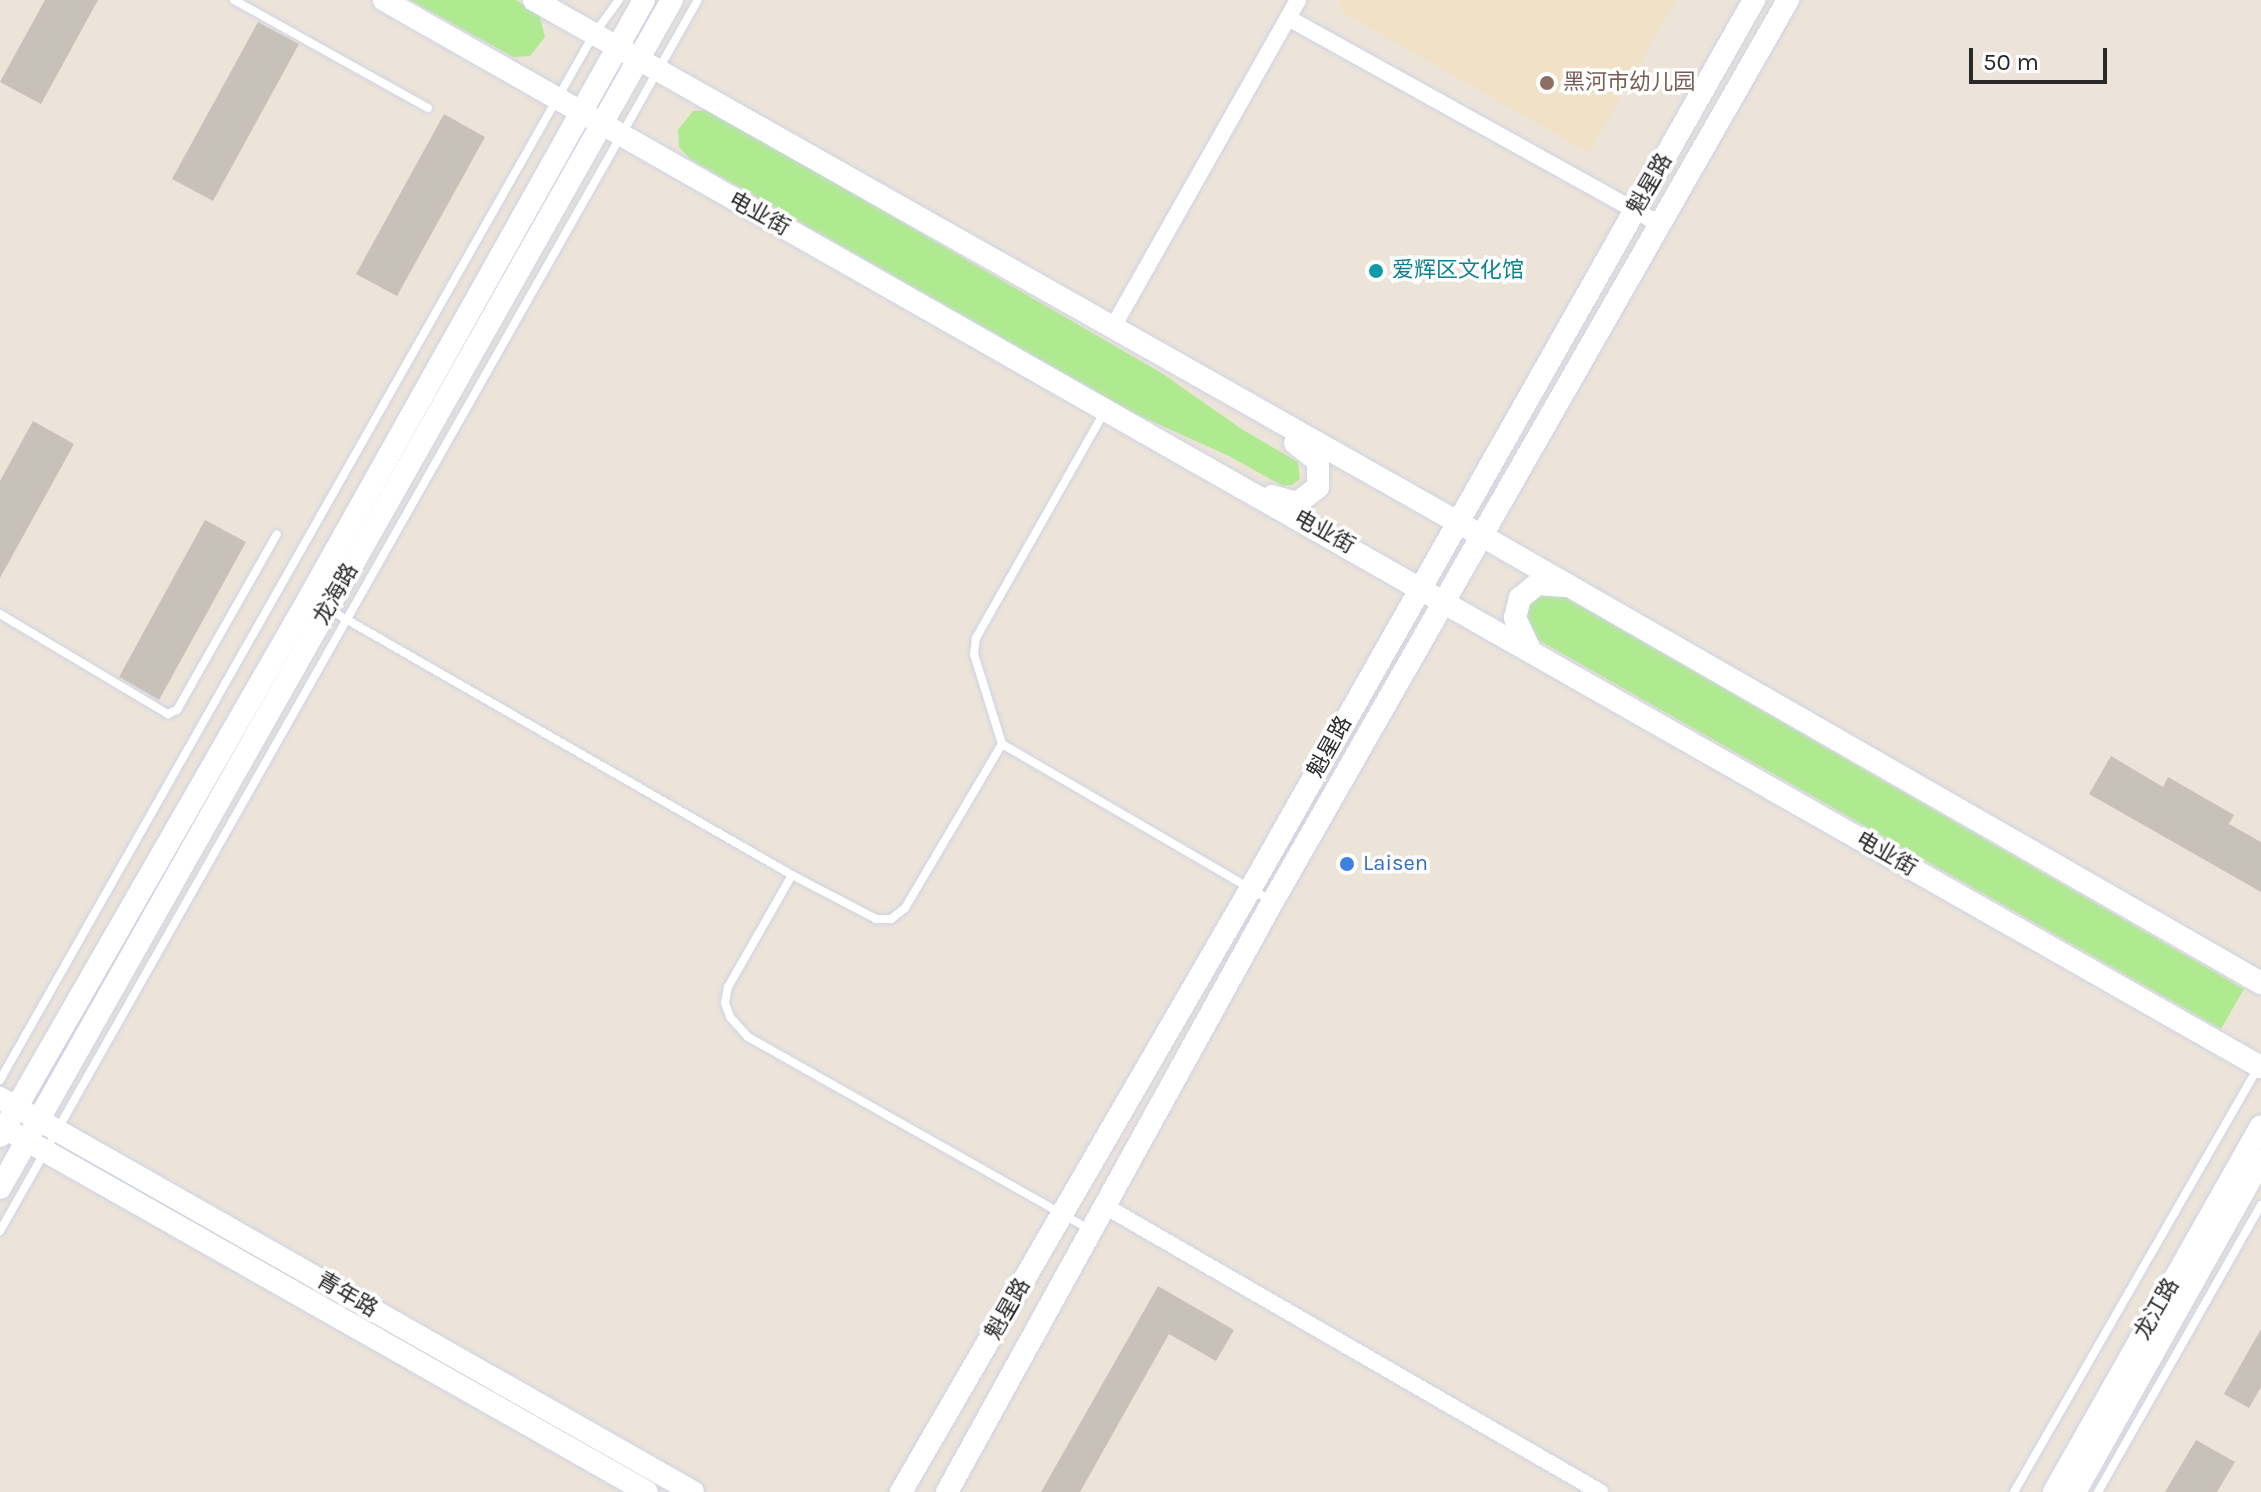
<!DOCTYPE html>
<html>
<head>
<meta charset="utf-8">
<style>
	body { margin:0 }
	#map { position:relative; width:2261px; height:1492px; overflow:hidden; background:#ede4d9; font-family:Karla,"Noto Sans SC",sans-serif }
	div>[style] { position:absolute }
	.education>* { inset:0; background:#f1e2c7 }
	.green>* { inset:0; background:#b0ea90 }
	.building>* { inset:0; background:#c8c1b9 }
	.roads { filter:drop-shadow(0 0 2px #ced3e4) drop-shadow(0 0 2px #ced3e4) }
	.lane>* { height:8px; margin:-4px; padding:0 4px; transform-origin:4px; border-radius:4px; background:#fff }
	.street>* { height:16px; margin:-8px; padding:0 8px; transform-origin:8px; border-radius:8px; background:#fff }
	.secondary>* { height:22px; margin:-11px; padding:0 11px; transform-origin:11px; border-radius:11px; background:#fff }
	.dots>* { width:22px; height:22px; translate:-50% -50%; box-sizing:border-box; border:4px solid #fff; border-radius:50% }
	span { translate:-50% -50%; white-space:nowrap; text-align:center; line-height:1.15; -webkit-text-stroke:7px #fff; paint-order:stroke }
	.education-label { font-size:22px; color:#785e54 }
	.left { translate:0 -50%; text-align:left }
	.street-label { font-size:22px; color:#292929 }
	.culture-label { font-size:22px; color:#0d838f }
	.shop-label { font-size:22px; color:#366cbe }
	.scale { position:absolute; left:1969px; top:48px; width:138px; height:36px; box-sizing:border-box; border:4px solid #292929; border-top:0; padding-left:10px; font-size:24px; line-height:28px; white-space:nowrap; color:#292929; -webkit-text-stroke:6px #fff; paint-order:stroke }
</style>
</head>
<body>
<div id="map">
	<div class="education">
		<i style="clip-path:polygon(1338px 0,1676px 0,1589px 153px,1343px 13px)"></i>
	</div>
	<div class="green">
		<i style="clip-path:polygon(410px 0,516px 0,539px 14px,545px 37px,530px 56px,513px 57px)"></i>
		<i style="clip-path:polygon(709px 110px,1163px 374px,1243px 430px,1298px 462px,1300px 479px,1292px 485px,1283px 486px,1229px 456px,1136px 414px,690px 159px,679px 147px,678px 130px,693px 111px)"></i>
		<i style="clip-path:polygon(1538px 593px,1561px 595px,2244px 989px,2221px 1029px,1533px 637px,1523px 611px)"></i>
	</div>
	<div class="building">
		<i style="clip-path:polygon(45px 0,98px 0,41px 104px,0 82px)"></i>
		<i style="clip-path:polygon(258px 22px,299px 44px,213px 201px,172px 179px)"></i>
		<i style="clip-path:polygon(444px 114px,485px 137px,397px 296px,356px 274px)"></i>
		<i style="clip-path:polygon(33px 421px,74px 444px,0 578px,0 481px)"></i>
		<i style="clip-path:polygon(205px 520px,246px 542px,159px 700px,119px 677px)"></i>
		<i style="clip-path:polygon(2111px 756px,2163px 787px,2168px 777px,2234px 815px,2229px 824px,2261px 842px,2261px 892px,2089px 794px)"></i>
		<i style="clip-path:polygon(1158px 1286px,1234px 1330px,1216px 1361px,1169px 1334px,1080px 1492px,1041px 1492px)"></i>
		<i style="clip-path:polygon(2261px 1329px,2261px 1387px,2249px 1408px,2224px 1394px)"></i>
		<i style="clip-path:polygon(2196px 1440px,2235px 1462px,2217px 1492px,2165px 1492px)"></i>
	</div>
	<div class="roads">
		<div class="lane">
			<i style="left:234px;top:0;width:222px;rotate:29.1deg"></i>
			<i style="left:330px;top:610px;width:533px;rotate:29.84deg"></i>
			<i style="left:792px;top:875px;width:95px;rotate:27.6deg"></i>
			<i style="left:876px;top:919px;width:15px"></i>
			<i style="left:891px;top:919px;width:18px;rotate:-38deg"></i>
			<i style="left:905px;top:908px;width:191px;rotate:-59.4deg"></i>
			<i style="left:1002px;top:744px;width:312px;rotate:30.2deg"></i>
			<i style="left:0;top:614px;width:196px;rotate:30.8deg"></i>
			<i style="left:168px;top:714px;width:10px;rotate:-24deg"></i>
			<i style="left:177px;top:710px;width:202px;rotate:-60.4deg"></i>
			<i style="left:1002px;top:744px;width:94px;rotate:-107.3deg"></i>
			<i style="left:974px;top:654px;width:16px;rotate:-83deg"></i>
			<i style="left:976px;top:638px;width:261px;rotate:-60.4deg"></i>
			<i style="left:792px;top:875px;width:129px;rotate:119.7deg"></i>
			<i style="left:728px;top:987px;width:16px;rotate:101deg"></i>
			<i style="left:725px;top:1003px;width:15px;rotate:70deg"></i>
			<i style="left:730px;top:1017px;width:27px;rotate:48deg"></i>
			<i style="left:748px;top:1037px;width:393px;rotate:29.4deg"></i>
			<i style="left:0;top:1080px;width:1203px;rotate:-60.41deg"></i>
			<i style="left:594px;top:34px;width:42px;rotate:-53.7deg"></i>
			<i style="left:0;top:1231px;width:1415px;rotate:-60.45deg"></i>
			<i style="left:2014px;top:1492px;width:488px;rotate:-60.1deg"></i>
			<i style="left:2098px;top:1492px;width:330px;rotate:-60.4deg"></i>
		</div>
		<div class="street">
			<i style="left:1288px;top:18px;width:425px;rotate:29deg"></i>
			<i style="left:1113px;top:327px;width:376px;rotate:-60.5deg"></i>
			<i style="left:1103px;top:1205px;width:574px;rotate:30deg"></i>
		</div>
		<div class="secondary">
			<i style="left:384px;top:0;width:2159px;rotate:29.62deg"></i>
			<i style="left:534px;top:0;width:1091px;rotate:29.48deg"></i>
			<i style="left:1484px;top:537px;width:896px;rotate:29.86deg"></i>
			<i style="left:1272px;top:496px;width:26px;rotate:16deg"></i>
			<i style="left:1297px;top:503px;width:26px;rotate:-37deg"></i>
			<i style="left:1318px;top:487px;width:26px;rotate:-90deg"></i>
			<i style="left:1318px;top:461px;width:29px;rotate:-142deg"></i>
			<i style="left:1531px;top:652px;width:38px;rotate:-115deg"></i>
			<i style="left:1515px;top:618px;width:21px;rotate:-76deg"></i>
			<i style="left:1520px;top:598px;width:22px;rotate:-39deg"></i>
			<i style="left:1537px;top:584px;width:28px;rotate:4deg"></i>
			<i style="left:0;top:1098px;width:797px;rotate:29.62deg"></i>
			<i style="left:15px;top:1134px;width:726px;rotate:29.53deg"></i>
			<i style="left:0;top:1136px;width:620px;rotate:-60.13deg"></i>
			<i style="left:309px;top:598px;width:685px;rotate:-60.74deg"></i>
			<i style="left:0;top:1188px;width:1365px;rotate:-60.51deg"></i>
			<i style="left:901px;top:1492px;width:698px;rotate:-59.91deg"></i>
			<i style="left:1251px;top:888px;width:1021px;rotate:-60.47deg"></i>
			<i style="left:947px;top:1492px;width:675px;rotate:-61.12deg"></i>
			<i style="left:1273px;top:901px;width:1038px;rotate:-60.25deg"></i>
			<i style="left:2054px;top:1492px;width:420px;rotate:-60.5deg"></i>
			<i style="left:2075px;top:1492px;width:380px;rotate:-60.7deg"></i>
		</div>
	</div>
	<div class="dots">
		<i style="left:1547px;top:83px;background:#8d6e63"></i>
		<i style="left:1376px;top:271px;background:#0f9aa8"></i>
		<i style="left:1347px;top:864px;background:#3f7fe0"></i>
	</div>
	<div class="education-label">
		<span class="left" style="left:1563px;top:83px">黑河市幼儿园</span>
	</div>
	<div class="street-label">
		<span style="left:1650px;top:184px;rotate:-60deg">魁星路</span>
		<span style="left:759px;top:214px;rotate:29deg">电业街</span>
		<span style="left:1324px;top:532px;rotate:29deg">电业街</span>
		<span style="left:336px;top:594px;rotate:-60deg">龙海路</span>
		<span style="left:1330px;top:747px;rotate:-61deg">魁星路</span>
		<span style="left:1886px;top:854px;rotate:30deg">电业街</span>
		<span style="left:347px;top:1295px;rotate:30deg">青年路</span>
		<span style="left:1008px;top:1309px;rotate:-60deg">魁星路</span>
		<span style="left:2157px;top:1309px;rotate:-60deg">龙江路</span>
	</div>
	<div class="culture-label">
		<span class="left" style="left:1392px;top:271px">爱辉区文化馆</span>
	</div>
	<div class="shop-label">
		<span class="left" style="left:1363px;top:864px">Laisen</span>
	</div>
	<div class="scale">50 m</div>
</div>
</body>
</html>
